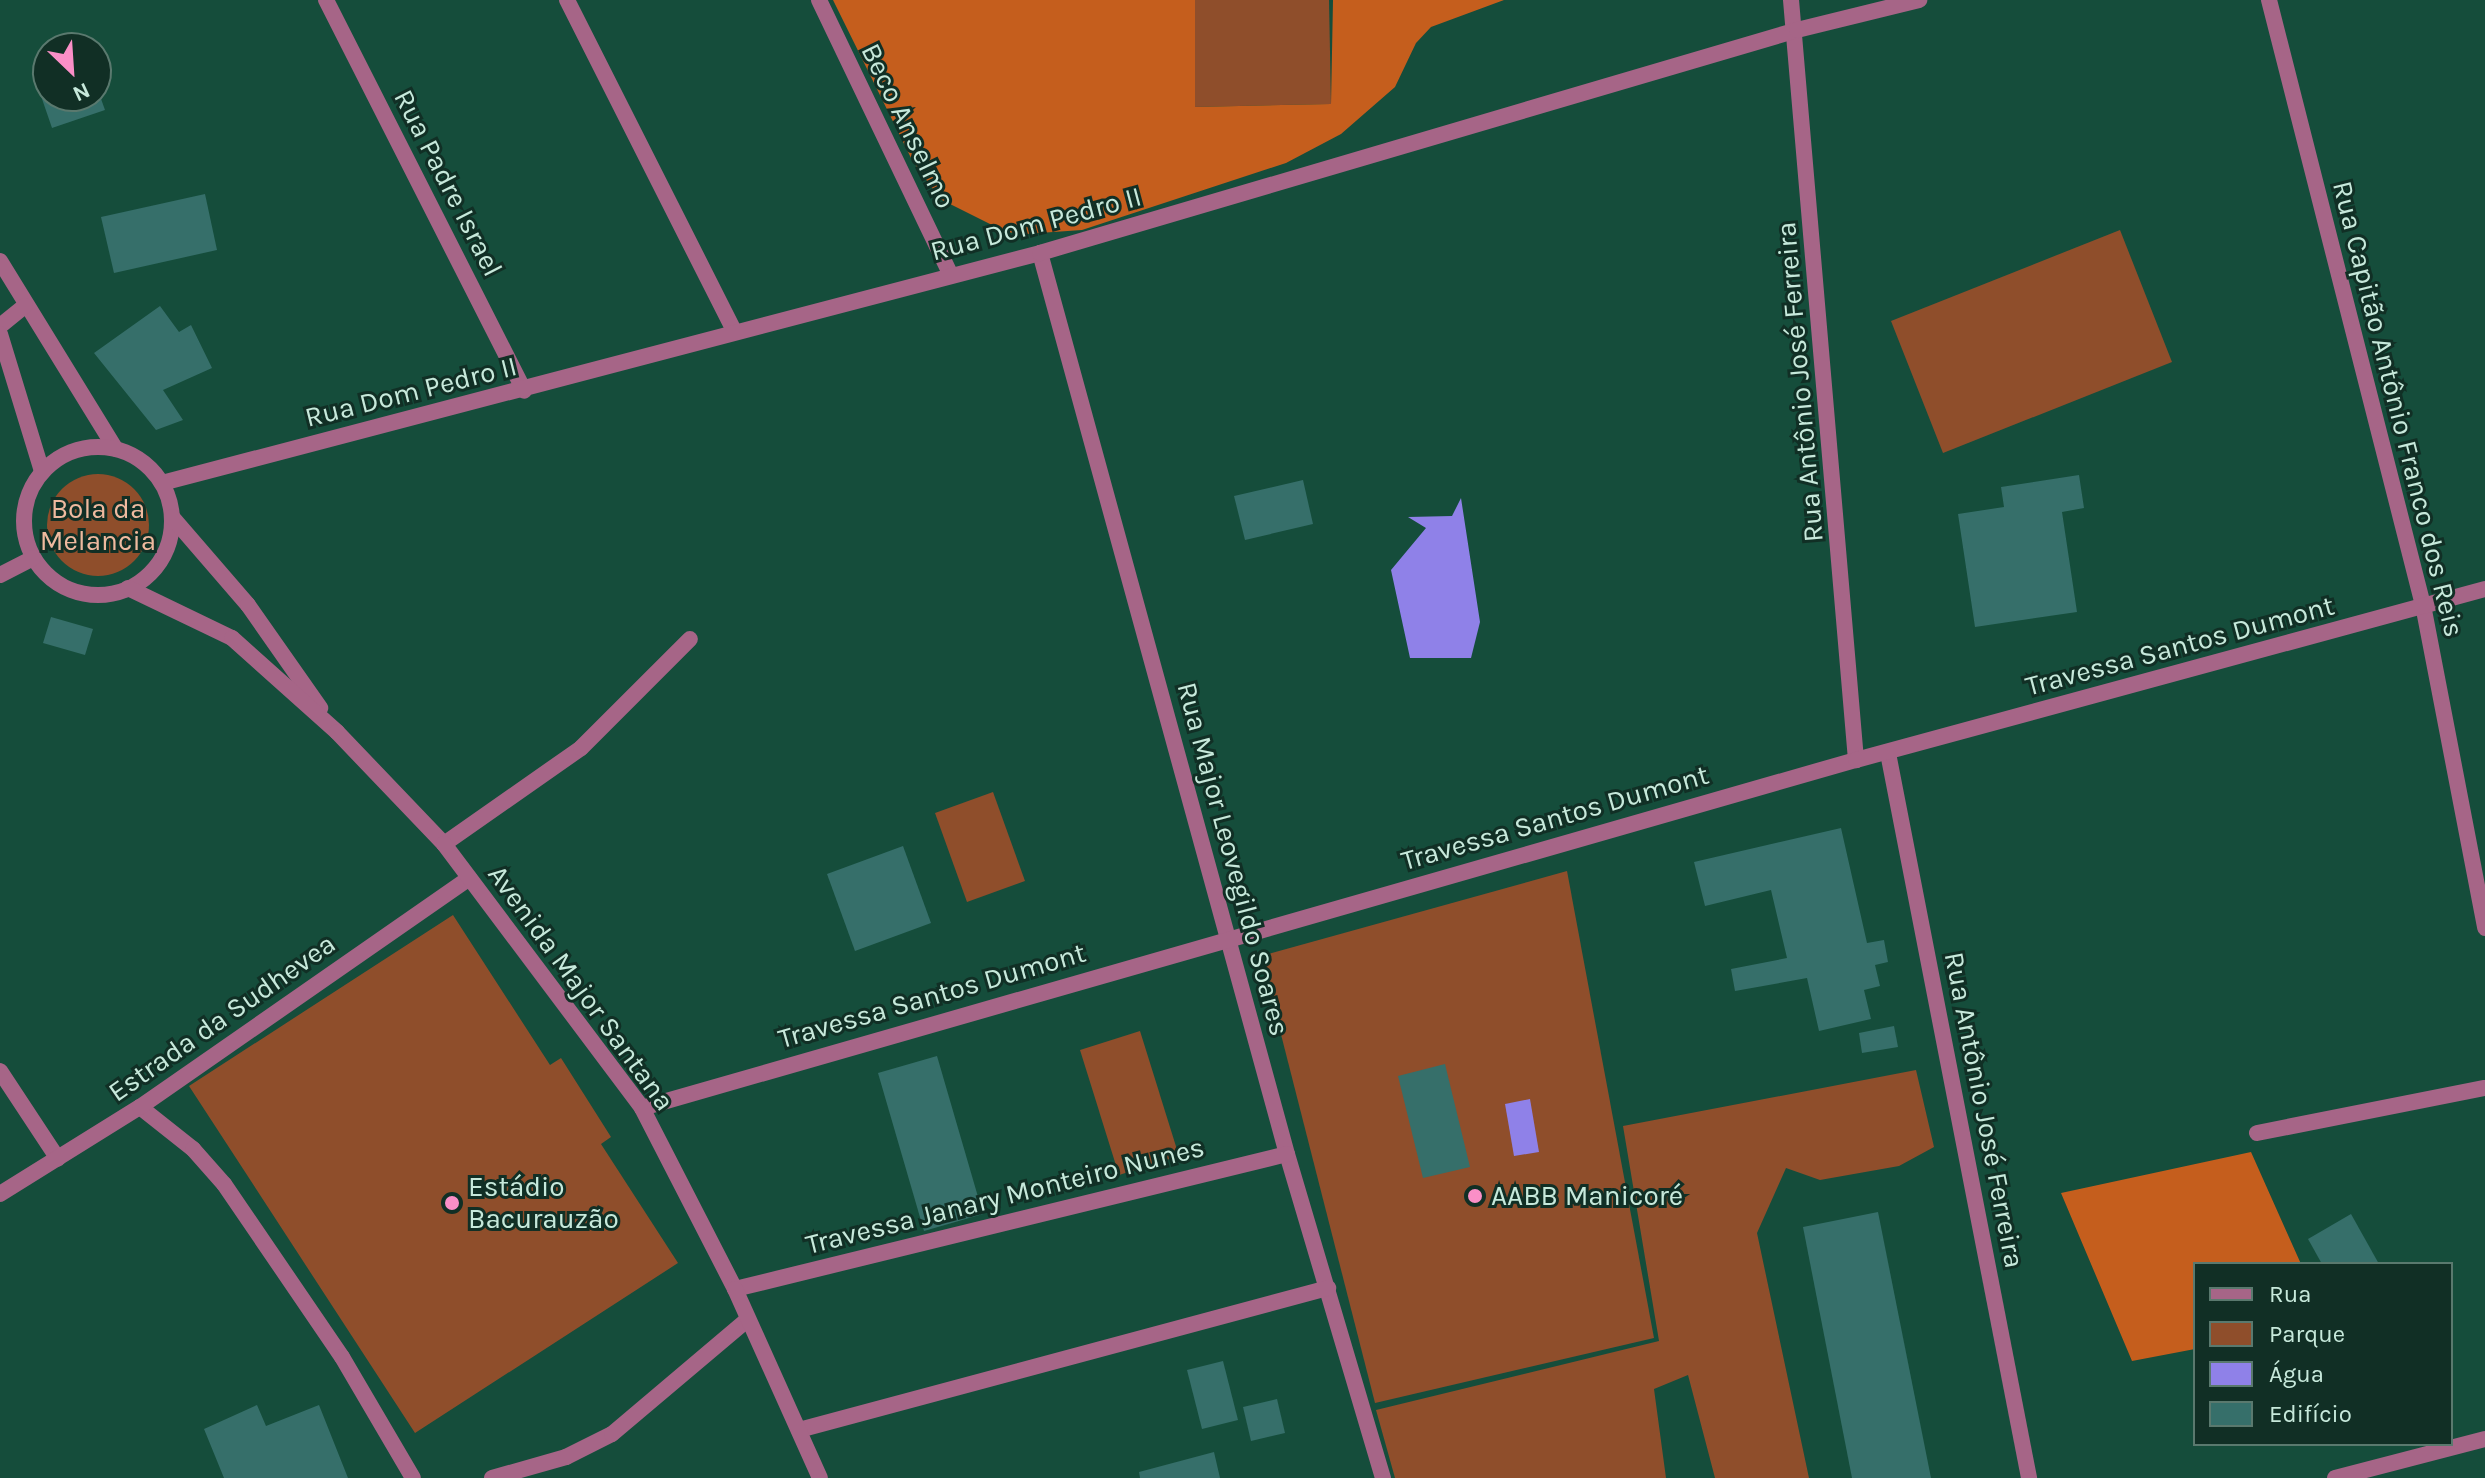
<!DOCTYPE html>
<html>
<head>
<meta charset="utf-8">
<style>
	body { margin:0 }
	#map { position:relative; width:2485px; height:1478px; overflow:hidden; background:#154d3b; font-family:Karla,sans-serif }
	div>[style] { position:absolute }
	.green>* { inset:0; background:#8f4e2b }
	.round { border-radius:50% }
	.forest>* { inset:0; background:#c55e1d }
	.water>* { inset:0; background:#8f81e8 }
	.building>* { inset:0; background:#366f6a }
	.minor>* { height:16px; margin:-8px; padding:0 8px; transform-origin:8px; border-radius:8px; background:#a66587 }
	.tertiary>* { height:16px; margin:-8px; padding:0 8px; transform-origin:8px; border-radius:8px; background:#a66587 }
	.tertiary>.ring { margin:-8px; padding:0; box-sizing:content-box; background:none; border:16px solid #a66587; border-radius:50% }
	.dots>* { width:22px; height:22px; translate:-50% -50%; box-sizing:border-box; border:4px solid #112f25; border-radius:50% }
	span { translate:-50% -50%; white-space:nowrap; text-align:center; line-height:1.15; -webkit-text-stroke:6px #112f25; paint-order:stroke }
	.street-label { font-size:28px; color:#c7e9db }
	.park-label { font-size:28px; color:#efba9f }
	.poi-label { font-size:28px; color:#c7e9db }
	.left { translate:0 -50%; text-align:left }
	.legend { position:absolute; left:2193px; top:1262px; width:260px; height:184px; box-sizing:border-box; background:#112f25; border:2px solid #5a796e; margin:0; padding:10px 14px; list-style:none; font-size:24px; color:#c7e9db }
	.legend li { display:flex; align-items:center; gap:16px; height:40px }
	.legend b { width:40px; border:2px solid #5a796e }
	.north { position:absolute; left:32px; top:32px; width:80px; height:80px; box-sizing:border-box; background:#112f25; border:2px solid #5a796e; border-radius:50%; rotate:155deg; font-size:22px; font-weight:700; line-height:32px; text-align:center; color:#c7e9db }
	.north::after { content:''; display:block; margin:auto; width:28px; height:36px; background:#fa8fc7; clip-path:polygon(50% 0,100% 100%,50% 72%,0 100%) }
</style>
</head>
<body>
<div id="map">
	<div class="green">
		<i style="clip-path:polygon(1192px 0,1329px 0,1331px 104px,1194px 107px)"></i>
		<i style="clip-path:polygon(2120px 230px,2172px 362px,1943px 453px,1891px 321px)"></i>
		<i class="round" style="left:47px;top:474px;width:102px;height:102px"></i>
		<i style="clip-path:polygon(993px 792px,1025px 881px,967px 902px,935px 813px)"></i>
		<i style="clip-path:polygon(1567px 871px,1654px 1338px,1375px 1403px,1261px 956px)"></i>
		<i style="clip-path:polygon(453px 915px,550px 1065px,561px 1058px,611px 1137px,601px 1144px,678px 1263px,415px 1433px,189px 1086px)"></i>
		<i style="clip-path:polygon(1140px 1031px,1179px 1156px,1119px 1175px,1080px 1050px)"></i>
		<i style="clip-path:polygon(1916px 1070px,1934px 1147px,1899px 1166px,1820px 1180px,1786px 1168px,1757px 1233px,1809px 1478px,1715px 1478px,1688px 1375px,1654px 1389px,1666px 1478px,1395px 1478px,1376px 1410px,1659px 1341px,1623px 1126px)"></i>
	</div>
	<div class="forest">
		<i style="clip-path:polygon(833px 0,1195px 0,1195px 107px,1331px 104px,1333px 0,1504px 0,1431px 27px,1416px 43px,1395px 87px,1341px 134px,1286px 163px,1082px 230px,1025px 234px,1006px 232px,940px 199px,912px 160px)"></i>
		<i style="clip-path:polygon(2251px 1152px,2301px 1264px,2195px 1264px,2195px 1349px,2132px 1361px,2061px 1193px)"></i>
	</div>
	<div class="water">
		<i style="clip-path:polygon(1461px 498px,1480px 622px,1471px 658px,1410px 658px,1391px 570px,1426px 528px,1408px 517px,1452px 516px)"></i>
		<i style="clip-path:polygon(1530px 1099px,1539px 1152px,1514px 1156px,1505px 1104px)"></i>
	</div>
	<div class="building">
		<i style="clip-path:polygon(41px 96px,100px 96px,105px 110px,52px 128px)"></i>
		<i style="clip-path:polygon(205px 194px,217px 250px,114px 273px,101px 217px)"></i>
		<i style="clip-path:polygon(160px 306px,179px 332px,191px 325px,212px 368px,163px 390px,183px 420px,156px 430px,94px 353px)"></i>
		<i style="clip-path:polygon(2079px 475px,2084px 508px,2062px 512px,2077px 612px,1975px 627px,1958px 514px,2004px 507px,2001px 487px)"></i>
		<i style="clip-path:polygon(1303px 480px,1313px 524px,1245px 540px,1234px 496px)"></i>
		<i style="clip-path:polygon(51px 617px,93px 629px,85px 655px,43px 643px)"></i>
		<i style="clip-path:polygon(1841px 828px,1867px 943px,1884px 940px,1888px 962px,1875px 965px,1880px 986px,1864px 990px,1871px 1019px,1819px 1031px,1807px 978px,1735px 991px,1731px 969px,1787px 958px,1771px 890px,1705px 906px,1694px 862px)"></i>
		<i style="clip-path:polygon(903px 846px,931px 923px,855px 951px,827px 874px)"></i>
		<i style="clip-path:polygon(1894px 1026px,1898px 1047px,1862px 1053px,1859px 1033px)"></i>
		<i style="clip-path:polygon(937px 1056px,983px 1214px,924px 1231px,878px 1073px)"></i>
		<i style="clip-path:polygon(1445px 1064px,1470px 1167px,1423px 1178px,1398px 1076px)"></i>
		<i style="clip-path:polygon(1878px 1212px,1931px 1478px,1852px 1478px,1803px 1227px)"></i>
		<i style="clip-path:polygon(2351px 1214px,2379px 1264px,2322px 1264px,2308px 1239px)"></i>
		<i style="clip-path:polygon(1223px 1361px,1238px 1420px,1202px 1429px,1187px 1370px)"></i>
		<i style="clip-path:polygon(1277px 1399px,1285px 1433px,1251px 1441px,1243px 1407px)"></i>
		<i style="clip-path:polygon(257px 1405px,266px 1426px,319px 1405px,348px 1478px,224px 1478px,204px 1429px)"></i>
		<i style="clip-path:polygon(1214px 1452px,1220px 1478px,1140px 1478px,1139px 1472px)"></i>
	</div>
	<div class="minor">
		<i style="left:326px;top:0;width:438px;rotate:63.1deg"></i>
		<i style="left:567px;top:0;width:370px;rotate:63.2deg"></i>
		<i style="left:819px;top:0;width:304px;rotate:64.4deg"></i>
		<i style="left:1791px;top:0;width:763px;rotate:85.11deg"></i>
		<i style="left:2269px;top:0;width:624px;rotate:75.72deg"></i>
		<i style="left:2423px;top:605px;width:329px;rotate:79.1deg"></i>
		<i style="left:1040px;top:253px;width:934px;rotate:74.67deg"></i>
		<i style="left:1287px;top:1154px;width:338px;rotate:73.5deg"></i>
		<i style="left:162px;top:483px;width:908px;rotate:-14.68deg"></i>
		<i style="left:1040px;top:253px;width:789px;rotate:-16.41deg"></i>
		<i style="left:1797px;top:30px;width:126px;rotate:-13.8deg"></i>
		<i style="left:1888px;top:753px;width:739px;rotate:78.99deg"></i>
		<i style="left:444px;top:844px;width:167px;rotate:-35deg"></i>
		<i style="left:581px;top:748px;width:154px;rotate:-45deg"></i>
		<i style="left:0;top:1071px;width:105px;rotate:56.6deg"></i>
		<i style="left:140px;top:1107px;width:68px;rotate:38.4deg"></i>
		<i style="left:193px;top:1149px;width:47px;rotate:48.5deg"></i>
		<i style="left:224px;top:1184px;width:209px;rotate:55.7deg"></i>
		<i style="left:342px;top:1357px;width:140px;rotate:59.6deg"></i>
		<i style="left:642px;top:1108px;width:1263px;rotate:-16deg"></i>
		<i style="left:1856px;top:760px;width:652px;rotate:-15.21deg"></i>
		<i style="left:2257px;top:1133px;width:232px;rotate:-11.2deg"></i>
		<i style="left:0;top:1194px;width:165px;rotate:-31.9deg"></i>
		<i style="left:140px;top:1107px;width:401px;rotate:-34.8deg"></i>
		<i style="left:735px;top:1289px;width:568px;rotate:-13.74deg"></i>
		<i style="left:799px;top:1430px;width:548px;rotate:-15.03deg"></i>
		<i style="left:492px;top:1478px;width:77px;rotate:-15.8deg"></i>
		<i style="left:566px;top:1457px;width:51px;rotate:-26.6deg"></i>
		<i style="left:612px;top:1434px;width:178px;rotate:-40.2deg"></i>
		<i style="left:2335px;top:1478px;width:155px;rotate:-14.6deg"></i>
	</div>
	<div class="tertiary">
		<i style="left:0;top:261px;width:220px;rotate:58.4deg"></i>
		<i style="left:0;top:326px;width:32px;rotate:-39deg"></i>
		<i style="left:0;top:334px;width:143px;rotate:73deg"></i>
		<i class="ring" style="left:24px;top:447px;width:132px;height:132px"></i>
		<i style="left:172px;top:517px;width:116px;rotate:49.2deg"></i>
		<i style="left:248px;top:605px;width:126px;rotate:55deg"></i>
		<i style="left:0;top:575px;width:37px;rotate:-27deg"></i>
		<i style="left:128px;top:588px;width:115px;rotate:25.7deg"></i>
		<i style="left:232px;top:638px;width:141px;rotate:41.8deg"></i>
		<i style="left:337px;top:732px;width:155px;rotate:46.3deg"></i>
		<i style="left:444px;top:844px;width:330px;rotate:53.1deg"></i>
		<i style="left:642px;top:1108px;width:203px;rotate:62.8deg"></i>
		<i style="left:735px;top:1289px;width:207px;rotate:65.8deg"></i>
	</div>
	<div class="dots">
		<i style="left:1475px;top:1196px;background:#fa8fc7"></i>
		<i style="left:452px;top:1203px;background:#fa8fc7"></i>
	</div>
	<div class="street-label">
		<span style="left:908px;top:126px;rotate:64deg">Beco Anselmo</span>
		<span style="left:448px;top:183px;rotate:63deg">Rua Padre Israel</span>
		<span style="left:1036px;top:224px;rotate:-15deg">Rua Dom Pedro II</span>
		<span style="left:1800px;top:382px;rotate:-95deg">Rua Antônio José Ferreira</span>
		<span style="left:411px;top:392px;rotate:-14deg">Rua Dom Pedro II</span>
		<span style="left:2398px;top:409px;rotate:76deg">Rua Capitão Antônio Franco dos Reis</span>
		<span style="left:2180px;top:646px;rotate:-15deg">Travessa Santos Dumont</span>
		<span style="left:1555px;top:818px;rotate:-16deg">Travessa Santos Dumont</span>
		<span style="left:1233px;top:859px;rotate:75deg">Rua Major Leovegildo Soares</span>
		<span style="left:581px;top:988px;rotate:54deg">Avenida Major Santana</span>
		<span style="left:932px;top:996px;rotate:-16deg">Travessa Santos Dumont</span>
		<span style="left:222px;top:1018px;rotate:-35deg">Estrada da Sudhevea</span>
		<span style="left:1984px;top:1110px;rotate:79deg">Rua Antônio José Ferreira</span>
		<span style="left:1005px;top:1196px;rotate:-14deg">Travessa Janary Monteiro Nunes</span>
	</div>
	<div class="park-label">
		<span style="left:98px;top:525px">Bola da<br>Melancia</span>
	</div>
	<div class="poi-label">
		<span class="left" style="left:468px;top:1203px">Estádio<br>Bacurauzão</span>
		<span class="left" style="left:1491px;top:1196px">AABB Manicoré</span>
	</div>
	<ul class="legend">
	<li><b style="height:10px;background:#a66587"></b>Rua</li>
	<li><b style="height:22px;background:#8f4e2b"></b>Parque</li>
	<li><b style="height:22px;background:#8f81e8"></b>Água</li>
	<li><b style="height:22px;background:#366f6a"></b>Edifício</li>
	</ul>
	<div class="north">N</div>
</div>
</body>
</html>
